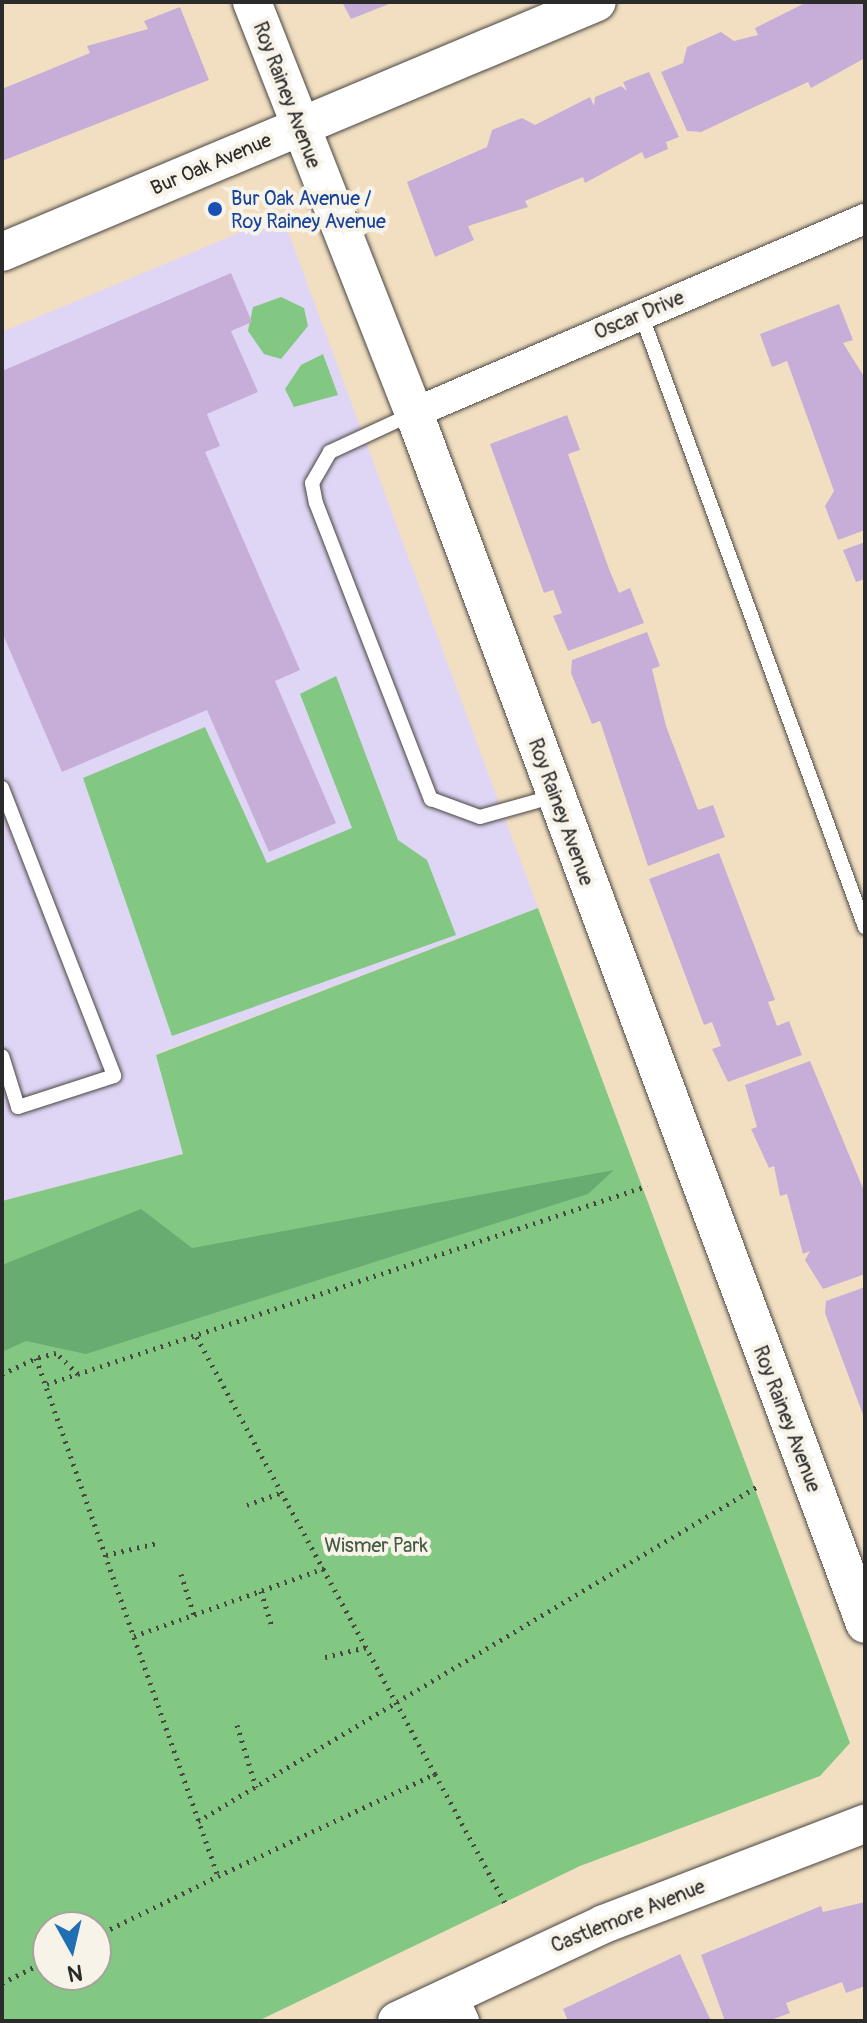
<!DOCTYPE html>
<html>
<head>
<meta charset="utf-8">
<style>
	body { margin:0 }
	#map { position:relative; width:867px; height:2023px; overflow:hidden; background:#f2dfc1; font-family:Pangolin,sans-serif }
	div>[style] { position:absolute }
	.built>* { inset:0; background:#dfd5f5 }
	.green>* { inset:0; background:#82c883 }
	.forest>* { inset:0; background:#69ac71 }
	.building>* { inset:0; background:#c7aed9 }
	.path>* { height:5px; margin-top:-2.5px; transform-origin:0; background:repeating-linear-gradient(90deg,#494642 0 2px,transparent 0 8px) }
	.roads { filter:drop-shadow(0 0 2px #494642) drop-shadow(0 0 2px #494642) }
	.service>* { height:14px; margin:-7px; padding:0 7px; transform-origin:7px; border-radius:7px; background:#fff }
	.minor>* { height:30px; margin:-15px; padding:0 15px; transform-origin:15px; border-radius:15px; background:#fff }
	.tertiary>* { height:38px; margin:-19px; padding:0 19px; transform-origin:19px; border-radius:19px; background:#fff }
	.dots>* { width:22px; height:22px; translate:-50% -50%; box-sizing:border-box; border:4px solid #f7f3e8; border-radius:50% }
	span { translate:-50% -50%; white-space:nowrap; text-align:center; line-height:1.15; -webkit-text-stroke:8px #f7f3e8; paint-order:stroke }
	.street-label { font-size:20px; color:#2b2b2b }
	.transit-label { font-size:20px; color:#164399 }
	.left { translate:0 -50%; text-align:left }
	.park-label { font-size:20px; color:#455a45 }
	.frame { position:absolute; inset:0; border:4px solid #2b2b2b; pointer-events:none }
	.north { position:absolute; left:32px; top:1911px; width:80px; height:80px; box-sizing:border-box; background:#f7f3e8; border:2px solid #a5a39c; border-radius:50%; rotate:172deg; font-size:22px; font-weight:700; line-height:32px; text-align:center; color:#2b2b2b }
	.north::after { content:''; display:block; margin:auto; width:28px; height:36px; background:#1f6fb2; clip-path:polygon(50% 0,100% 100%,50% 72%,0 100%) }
</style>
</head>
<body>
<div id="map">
	<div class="built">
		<i style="clip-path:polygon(282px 215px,538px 908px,156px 1054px,183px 1154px,2px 1201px,2px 332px)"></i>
	</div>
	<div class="green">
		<i style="clip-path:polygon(281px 297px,304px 308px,308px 326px,281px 359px,264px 354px,248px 331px,253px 307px)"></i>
		<i style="clip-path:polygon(323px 354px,338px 395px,294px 407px,285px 389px,301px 365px)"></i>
		<i style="clip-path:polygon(336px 676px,398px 840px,427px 860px,456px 935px,172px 1036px,83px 778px,205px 727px,267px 863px,352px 828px,300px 694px)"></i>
		<i style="clip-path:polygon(evenodd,538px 908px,850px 1743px,820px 1776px,580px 1866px,258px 2021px,2px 2021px,2px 1201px,183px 1154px,156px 1055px,538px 908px,48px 1927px,96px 1927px,96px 1975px,48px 1975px,48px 1927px)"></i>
	</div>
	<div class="forest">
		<i style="clip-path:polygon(614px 1170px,588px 1194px,86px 1354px,26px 1341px,2px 1352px,2px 1265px,141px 1209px,192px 1248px)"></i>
	</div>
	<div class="building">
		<i style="clip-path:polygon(342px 2px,394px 2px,351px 19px)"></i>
		<i style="clip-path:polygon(807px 2px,865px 2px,865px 58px,811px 88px,808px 82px,701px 132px,687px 131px,661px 72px,683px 63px,687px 47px,721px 32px,734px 41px,758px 35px,755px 28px)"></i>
		<i style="clip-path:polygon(180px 7px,209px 80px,2px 161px,2px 89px,90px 53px,87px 46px,148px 29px,144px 21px)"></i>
		<i style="clip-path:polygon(649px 72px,679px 137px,666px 142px,668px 149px,645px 159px,642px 152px,585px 183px,583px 177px,525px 201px,528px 207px,468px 226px,474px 240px,435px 257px,407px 182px,487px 147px,492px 130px,522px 118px,535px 125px,590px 97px,594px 106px,595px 97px,621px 86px,627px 91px,623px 82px)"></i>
		<i style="clip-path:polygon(231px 273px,252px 322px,231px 331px,258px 392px,207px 414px,220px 446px,205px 452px,300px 670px,275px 681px,336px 823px,269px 852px,207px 710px,62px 772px,2px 632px,2px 371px)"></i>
		<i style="clip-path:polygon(839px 304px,853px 340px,843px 343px,865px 378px,865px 530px,838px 540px,825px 506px,834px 491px,787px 361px,772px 367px,760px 334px)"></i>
		<i style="clip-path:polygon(567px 415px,580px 450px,568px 454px,609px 569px,619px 593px,630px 588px,644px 623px,568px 651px,553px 616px,562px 613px,553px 590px,544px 593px,490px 444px)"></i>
		<i style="clip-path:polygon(865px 542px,865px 579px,856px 582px,843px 550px)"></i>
		<i style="clip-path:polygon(647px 632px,660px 666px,652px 669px,666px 726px,698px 810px,713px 805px,725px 837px,648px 866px,600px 721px,592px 724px,571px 673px,572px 660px)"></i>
		<i style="clip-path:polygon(719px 853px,775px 1000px,768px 1002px,777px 1026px,789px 1021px,802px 1055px,728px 1082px,712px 1049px,721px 1046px,712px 1022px,704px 1025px,649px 879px)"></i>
		<i style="clip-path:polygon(810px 1061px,865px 1193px,865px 1274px,823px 1289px,805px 1260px,810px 1251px,803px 1254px,787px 1194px,780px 1196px,774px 1166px,769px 1168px,751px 1129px,757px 1127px,745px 1085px)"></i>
		<i style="clip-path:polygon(865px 1287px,865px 1420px,825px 1313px,826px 1301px)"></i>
		<i style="clip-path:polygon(865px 1902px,865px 1986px,846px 1993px,842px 1982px,786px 2003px,790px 2013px,768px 2021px,725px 2021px,701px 1955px,821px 1906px,823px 1912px)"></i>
		<i style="clip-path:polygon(680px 1954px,711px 2021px,568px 2021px,563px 2009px)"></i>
	</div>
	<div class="path">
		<i style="left:2px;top:1374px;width:38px;rotate:-25deg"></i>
		<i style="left:78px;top:1374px;width:30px;rotate:-136deg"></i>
		<i style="left:56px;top:1353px;width:21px;rotate:166deg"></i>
		<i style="left:36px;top:1358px;width:549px;rotate:70.64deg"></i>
		<i style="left:218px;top:1876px;width:240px;rotate:-25.2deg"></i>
		<i style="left:435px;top:1774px;width:499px;rotate:-118.6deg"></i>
		<i style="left:47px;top:1384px;width:632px;rotate:-18.26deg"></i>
		<i style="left:247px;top:1505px;width:37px;rotate:-20deg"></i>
		<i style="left:106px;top:1555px;width:52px;rotate:-13.2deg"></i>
		<i style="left:181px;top:1574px;width:43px;rotate:72.4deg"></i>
		<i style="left:261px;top:1591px;width:39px;rotate:73deg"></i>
		<i style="left:134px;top:1636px;width:203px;rotate:-19.6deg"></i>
		<i style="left:325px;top:1657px;width:43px;rotate:-13.4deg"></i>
		<i style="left:237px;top:1725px;width:65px;rotate:73deg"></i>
		<i style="left:435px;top:1774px;width:149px;rotate:61.5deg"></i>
		<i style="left:198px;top:1821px;width:653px;rotate:-30.89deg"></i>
		<i style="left:96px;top:1936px;width:136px;rotate:-26.2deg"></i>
		<i style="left:2px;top:1983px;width:51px;rotate:-26.6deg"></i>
	</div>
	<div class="roads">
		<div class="service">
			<i style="left:641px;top:314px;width:653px;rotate:69.93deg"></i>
			<i style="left:414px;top:413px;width:93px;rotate:155.1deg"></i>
			<i style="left:330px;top:452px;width:36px;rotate:120deg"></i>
			<i style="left:312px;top:483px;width:20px;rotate:79deg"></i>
			<i style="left:316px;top:503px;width:318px;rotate:68.8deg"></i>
			<i style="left:431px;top:799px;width:52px;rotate:20.2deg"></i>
			<i style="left:480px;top:817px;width:78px;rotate:-15.6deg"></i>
			<i style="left:2px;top:788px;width:309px;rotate:68.7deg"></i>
			<i style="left:114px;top:1076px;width:101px;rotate:162.1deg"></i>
			<i style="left:18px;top:1107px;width:53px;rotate:-107.4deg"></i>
		</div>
		<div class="minor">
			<i style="left:414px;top:413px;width:491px;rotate:-23.3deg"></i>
			<i style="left:452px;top:1994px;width:30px;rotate:66deg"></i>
		</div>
		<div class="tertiary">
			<i style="left:252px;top:2px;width:442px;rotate:68.5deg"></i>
			<i style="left:414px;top:413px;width:1292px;rotate:69.57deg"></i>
			<i style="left:2px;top:252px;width:645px;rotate:-22.79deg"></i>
			<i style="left:397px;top:2021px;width:229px;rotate:-25.1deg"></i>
			<i style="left:604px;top:1924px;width:280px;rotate:-21deg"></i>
		</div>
	</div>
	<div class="dots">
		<i style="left:215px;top:209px;background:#1a4fb4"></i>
	</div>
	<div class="street-label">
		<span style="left:287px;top:95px;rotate:69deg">Roy Rainey Avenue</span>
		<span style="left:211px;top:164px;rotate:-23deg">Bur Oak Avenue</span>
		<span style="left:639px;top:315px;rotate:-23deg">Oscar Drive</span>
		<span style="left:561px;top:812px;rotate:70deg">Roy Rainey Avenue</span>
		<span style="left:787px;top:1419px;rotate:69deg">Roy Rainey Avenue</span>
		<span style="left:628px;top:1916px;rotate:-22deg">Castlemore Avenue</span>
	</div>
	<div class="transit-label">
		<span class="left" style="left:231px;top:210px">Bur Oak Avenue /<br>Roy Rainey Avenue</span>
	</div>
	<div class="park-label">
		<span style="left:376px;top:1545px">Wismer Park</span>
	</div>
	<div class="frame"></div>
	<div class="north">N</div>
</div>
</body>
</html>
